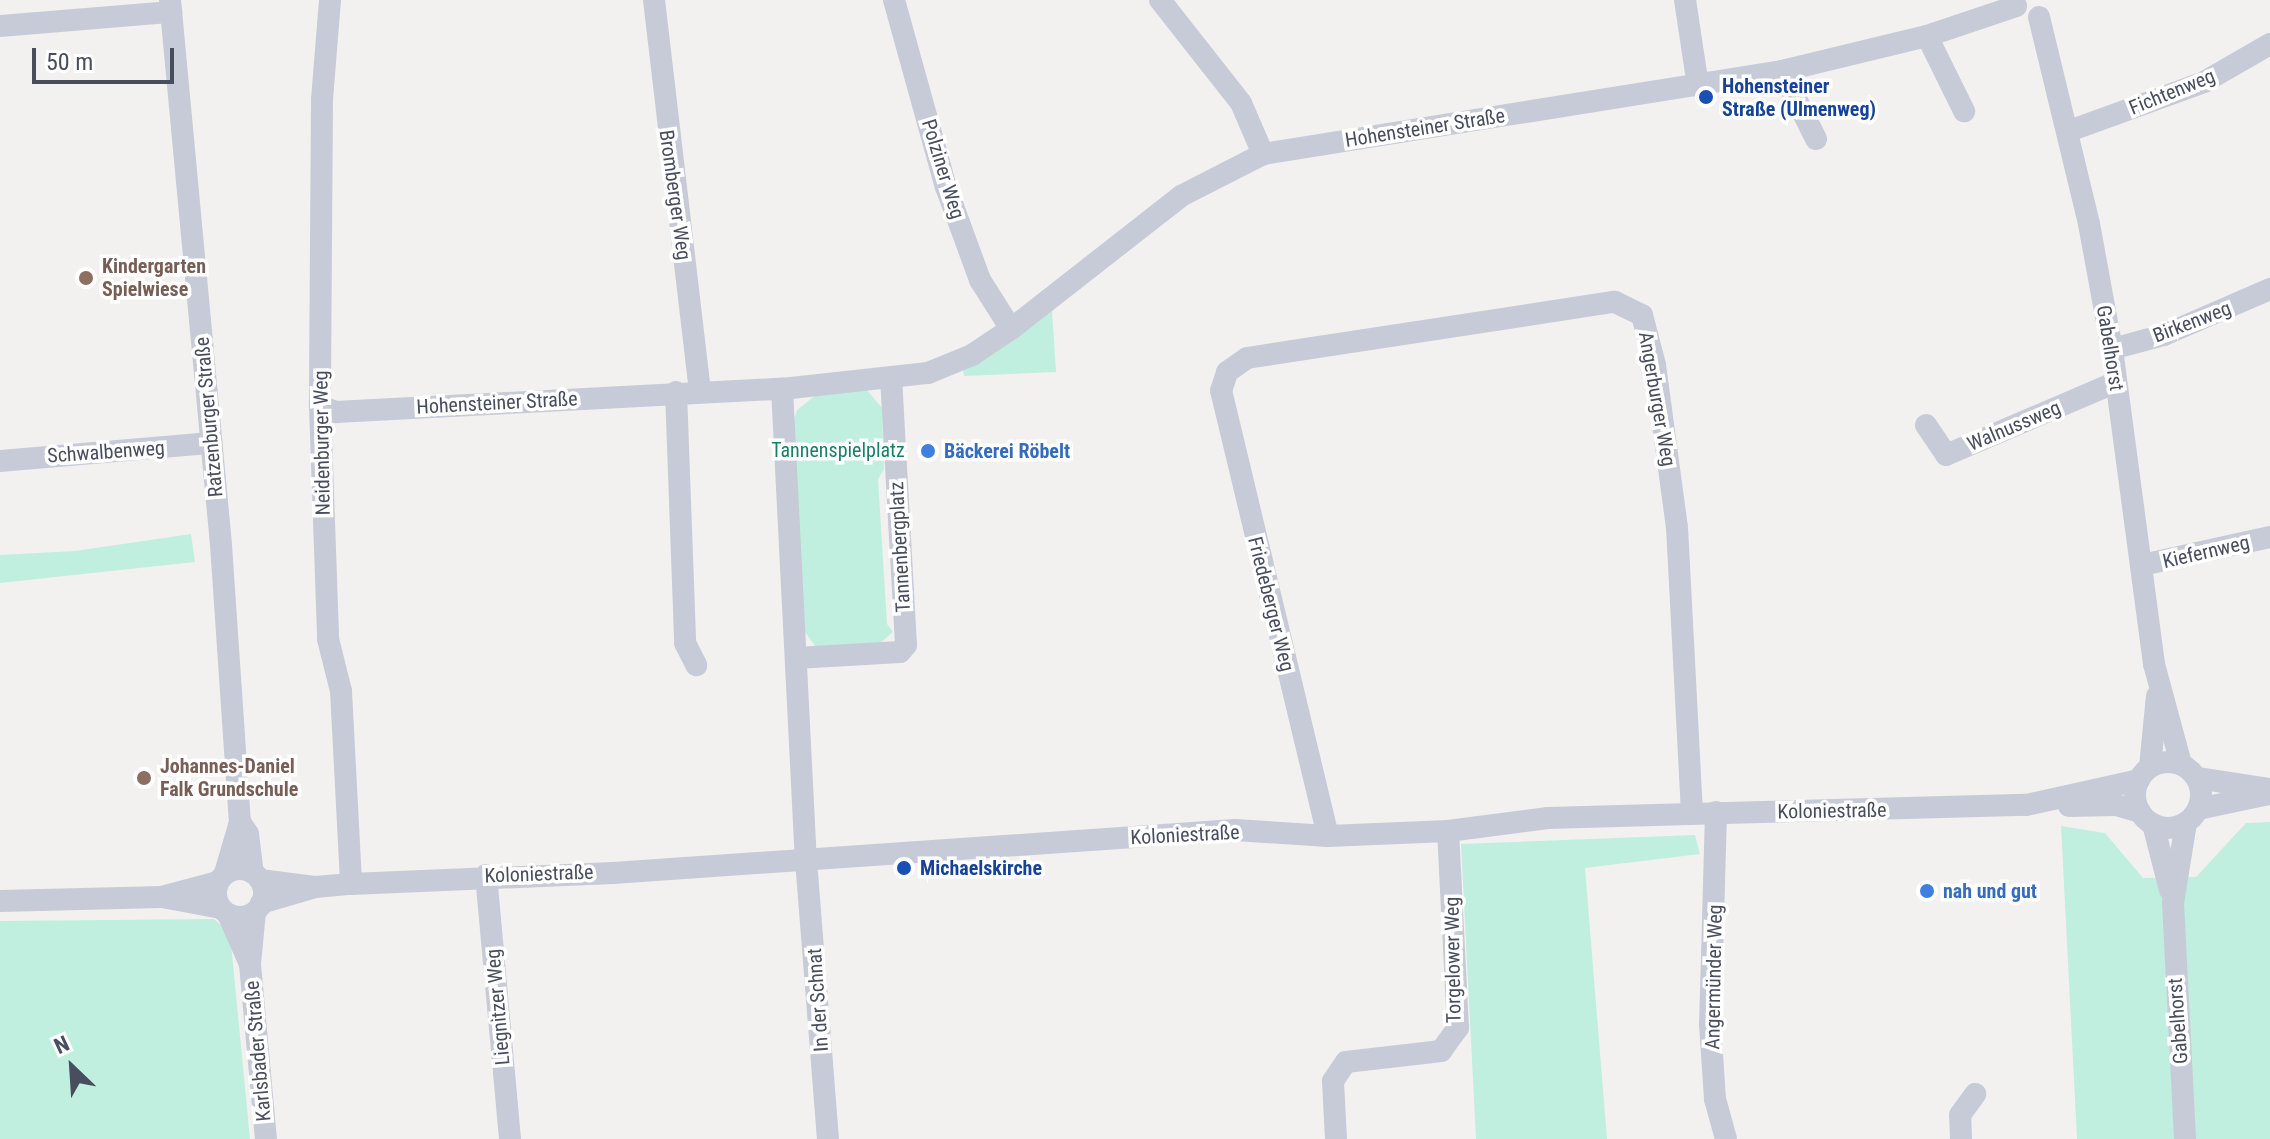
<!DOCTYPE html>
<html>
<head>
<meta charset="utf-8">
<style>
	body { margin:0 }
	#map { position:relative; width:2270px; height:1139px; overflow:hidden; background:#f3f1f0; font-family:"Roboto Condensed",sans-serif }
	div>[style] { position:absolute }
	.green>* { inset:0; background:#c0efdf }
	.minor>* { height:22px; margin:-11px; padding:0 11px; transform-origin:11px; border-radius:11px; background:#c7cbd8 }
	.minor>.ring { margin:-11px; padding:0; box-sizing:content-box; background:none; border:22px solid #c7cbd8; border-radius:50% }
	.dots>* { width:22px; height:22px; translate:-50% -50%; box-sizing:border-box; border:4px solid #fff; border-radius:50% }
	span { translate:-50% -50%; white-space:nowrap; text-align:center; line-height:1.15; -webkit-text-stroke:7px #fff; paint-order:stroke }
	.transit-label { font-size:20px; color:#164399; font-weight:700 }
	.left { translate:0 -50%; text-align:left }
	.street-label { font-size:20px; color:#484e5e }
	.education-label { font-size:20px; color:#785e54; font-weight:700 }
	.park-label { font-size:20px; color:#188068 }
	.shop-label { font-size:20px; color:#366cbe; font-weight:700 }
	.north { position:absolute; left:32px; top:1027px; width:80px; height:80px; -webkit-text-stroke:6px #fff; paint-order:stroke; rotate:335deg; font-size:22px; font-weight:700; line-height:32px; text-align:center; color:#484e5e }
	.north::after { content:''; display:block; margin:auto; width:28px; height:36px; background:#484e5e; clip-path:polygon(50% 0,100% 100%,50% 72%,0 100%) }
	.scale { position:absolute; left:32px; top:48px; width:142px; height:36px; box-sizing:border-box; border:4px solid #484e5e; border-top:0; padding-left:10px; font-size:24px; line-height:28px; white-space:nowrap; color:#484e5e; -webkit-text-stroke:6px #fff; paint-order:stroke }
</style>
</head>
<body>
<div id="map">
	<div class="green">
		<i style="clip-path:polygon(1052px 310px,1056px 372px,964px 376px,963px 369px)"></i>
		<i style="clip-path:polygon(867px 390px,882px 408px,884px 469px,878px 479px,887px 624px,893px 632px,878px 645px,815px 646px,803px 629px,792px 426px,797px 410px,816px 395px)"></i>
		<i style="clip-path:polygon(191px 534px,195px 562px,0 583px,0 555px,75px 551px)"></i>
		<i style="clip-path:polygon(2270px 822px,2270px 1139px,2077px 1139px,2061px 826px,2105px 833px,2143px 878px,2196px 877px,2246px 823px)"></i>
		<i style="clip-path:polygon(1695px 835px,1700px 854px,1585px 868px,1607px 1139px,1476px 1139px,1461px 844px)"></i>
		<i style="clip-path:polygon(214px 919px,230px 933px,250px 1139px,0 1139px,0 921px)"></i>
	</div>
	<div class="minor">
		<i style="left:170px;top:0;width:547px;rotate:84.65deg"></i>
		<i style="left:221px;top:545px;width:278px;rotate:86.1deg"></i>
		<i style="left:240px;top:822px;width:14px;rotate:56deg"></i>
		<i style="left:248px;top:834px;width:39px;rotate:83deg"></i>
		<i style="left:330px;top:0;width:100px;rotate:94.6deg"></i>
		<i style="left:322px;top:100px;width:306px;rotate:90.4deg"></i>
		<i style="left:320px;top:406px;width:233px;rotate:88deg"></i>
		<i style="left:328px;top:639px;width:54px;rotate:76deg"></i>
		<i style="left:341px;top:691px;width:193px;rotate:87deg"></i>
		<i style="left:654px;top:0;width:393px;rotate:83.3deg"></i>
		<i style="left:894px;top:0;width:194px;rotate:74.5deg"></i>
		<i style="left:946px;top:187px;width:99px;rotate:69.9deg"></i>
		<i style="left:980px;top:280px;width:58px;rotate:57.7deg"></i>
		<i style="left:1160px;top:0;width:131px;rotate:51.8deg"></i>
		<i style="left:1241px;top:103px;width:56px;rotate:66.7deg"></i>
		<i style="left:1685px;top:0;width:87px;rotate:81.4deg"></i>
		<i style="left:2039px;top:17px;width:213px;rotate:76.4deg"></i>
		<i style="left:2089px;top:224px;width:127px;rotate:79.6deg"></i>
		<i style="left:2112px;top:349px;width:318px;rotate:82.4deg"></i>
		<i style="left:2154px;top:664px;width:104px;rotate:74.9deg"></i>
		<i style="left:0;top:26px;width:172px;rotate:-4.7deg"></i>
		<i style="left:1927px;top:36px;width:84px;rotate:63.7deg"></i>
		<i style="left:1782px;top:71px;width:76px;rotate:63.4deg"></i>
		<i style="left:2069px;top:131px;width:144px;rotate:-19.9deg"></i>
		<i style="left:2204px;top:82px;width:76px;rotate:-29.9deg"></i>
		<i style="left:2112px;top:349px;width:54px;rotate:-15.1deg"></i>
		<i style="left:2164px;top:335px;width:116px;rotate:-23.5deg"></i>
		<i style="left:782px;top:389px;width:472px;rotate:87.1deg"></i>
		<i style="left:806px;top:860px;width:280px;rotate:85.5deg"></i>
		<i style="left:676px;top:392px;width:251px;rotate:87.9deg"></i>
		<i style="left:685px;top:643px;width:25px;rotate:63deg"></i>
		<i style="left:320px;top:406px;width:17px;rotate:21deg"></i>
		<i style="left:336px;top:412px;width:447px;rotate:-3deg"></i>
		<i style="left:782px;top:389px;width:147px;rotate:-6.3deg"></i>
		<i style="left:928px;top:373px;width:48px;rotate:-22.2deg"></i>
		<i style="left:972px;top:355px;width:47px;rotate:-33.7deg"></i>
		<i style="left:1011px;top:329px;width:216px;rotate:-38deg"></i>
		<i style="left:1181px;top:196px;width:92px;rotate:-27.1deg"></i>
		<i style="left:1263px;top:154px;width:526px;rotate:-9.09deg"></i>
		<i style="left:1782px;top:71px;width:149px;rotate:-13.6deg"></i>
		<i style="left:1927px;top:36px;width:94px;rotate:-18.6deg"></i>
		<i style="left:1926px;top:425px;width:36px;rotate:56deg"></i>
		<i style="left:1946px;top:455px;width:185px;rotate:-23.2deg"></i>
		<i style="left:0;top:461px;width:212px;rotate:-4.9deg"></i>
		<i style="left:2142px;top:565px;width:131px;rotate:-12.3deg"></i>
		<i style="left:796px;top:658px;width:104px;rotate:-3.3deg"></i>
		<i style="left:900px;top:652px;width:9px;rotate:-49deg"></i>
		<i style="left:906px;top:645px;width:265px;rotate:-93.2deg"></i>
		<i class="ring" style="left:2135px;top:762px;width:44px;height:44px"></i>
		<i style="left:2150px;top:767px;width:71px;rotate:-84.4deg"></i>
		<i style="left:2197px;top:778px;width:74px;rotate:8.6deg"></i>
		<i style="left:2069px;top:806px;width:47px;rotate:-1.2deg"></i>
		<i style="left:2116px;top:805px;width:25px;rotate:16deg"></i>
		<i style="left:2198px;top:809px;width:73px;rotate:-11.9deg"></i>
		<i style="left:1716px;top:812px;width:212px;rotate:91.6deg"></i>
		<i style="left:1710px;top:1024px;width:75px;rotate:86.2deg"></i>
		<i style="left:1715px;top:1099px;width:41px;rotate:74.6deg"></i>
		<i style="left:2153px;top:824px;width:68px;rotate:75.6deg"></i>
		<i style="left:1328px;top:836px;width:458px;rotate:-103.5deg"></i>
		<i style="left:1221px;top:391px;width:20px;rotate:-72deg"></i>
		<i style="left:1227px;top:372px;width:24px;rotate:-35deg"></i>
		<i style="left:1247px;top:358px;width:372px;rotate:-8.7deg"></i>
		<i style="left:1615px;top:302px;width:30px;rotate:26deg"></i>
		<i style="left:1642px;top:315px;width:52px;rotate:75.4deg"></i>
		<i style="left:1655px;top:365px;width:163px;rotate:82.3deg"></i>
		<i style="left:1677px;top:527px;width:286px;rotate:87deg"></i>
		<i class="ring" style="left:216px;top:869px;width:26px;height:26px"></i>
		<i style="left:225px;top:873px;width:53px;rotate:-73.6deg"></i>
		<i style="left:486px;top:875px;width:265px;rotate:84.8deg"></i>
		<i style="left:260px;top:880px;width:55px;rotate:7.3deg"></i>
		<i style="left:162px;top:897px;width:60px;rotate:10.6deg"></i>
		<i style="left:0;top:901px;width:162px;rotate:-1.4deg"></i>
		<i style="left:162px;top:897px;width:58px;rotate:-15deg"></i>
		<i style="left:261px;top:903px;width:56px;rotate:-16.5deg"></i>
		<i style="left:315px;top:887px;width:36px;rotate:-5deg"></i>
		<i style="left:351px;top:884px;width:262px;rotate:-2.4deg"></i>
		<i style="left:613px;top:873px;width:623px;rotate:-3.95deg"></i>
		<i style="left:1235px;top:830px;width:93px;rotate:3.7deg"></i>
		<i style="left:1328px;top:836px;width:120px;rotate:-2.4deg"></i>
		<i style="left:1448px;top:831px;width:101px;rotate:-7.4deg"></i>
		<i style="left:1548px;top:818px;width:478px;rotate:-1.6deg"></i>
		<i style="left:2026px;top:805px;width:116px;rotate:-12.5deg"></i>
		<i style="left:255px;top:912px;width:52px;rotate:95.5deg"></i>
		<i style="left:250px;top:964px;width:176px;rotate:84.8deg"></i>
		<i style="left:228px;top:914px;width:55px;rotate:66.3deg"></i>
		<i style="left:1336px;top:1139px;width:58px;rotate:-93deg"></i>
		<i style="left:1333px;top:1081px;width:23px;rotate:-56deg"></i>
		<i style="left:1346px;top:1062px;width:96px;rotate:-6.6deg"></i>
		<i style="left:1441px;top:1051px;width:29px;rotate:-54deg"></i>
		<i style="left:1458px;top:1028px;width:197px;rotate:-92.9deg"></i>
		<i style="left:1961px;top:1139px;width:24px;rotate:-92deg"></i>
		<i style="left:1960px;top:1115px;width:26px;rotate:-54deg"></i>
		<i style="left:2185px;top:1139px;width:236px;rotate:-92.9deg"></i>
		<i style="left:2173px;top:903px;width:81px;rotate:-80.8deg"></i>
	</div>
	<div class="dots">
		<i style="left:1706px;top:97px;background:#1a4fb4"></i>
		<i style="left:86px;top:278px;background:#8d6e63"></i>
		<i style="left:928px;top:451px;background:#3f7fe0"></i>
		<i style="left:144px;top:778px;background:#8d6e63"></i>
		<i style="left:904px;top:868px;background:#1a4fb4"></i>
		<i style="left:1927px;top:891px;background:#3f7fe0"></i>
	</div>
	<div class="transit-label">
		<span class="left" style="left:1722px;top:98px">Hohensteiner<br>Straße (Ulmenweg)</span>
		<span class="left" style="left:920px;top:868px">Michaelskirche</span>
	</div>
	<div class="street-label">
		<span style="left:2172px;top:92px;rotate:-22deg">Fichtenweg</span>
		<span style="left:1425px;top:128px;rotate:-9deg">Hohensteiner Straße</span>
		<span style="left:943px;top:169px;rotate:73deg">Polziner Weg</span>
		<span style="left:675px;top:195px;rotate:82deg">Bromberger Weg</span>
		<span style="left:2192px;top:322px;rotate:-21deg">Birkenweg</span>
		<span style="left:2110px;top:348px;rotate:81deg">Gabelhorst</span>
		<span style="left:1657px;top:399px;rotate:80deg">Angerburger Weg</span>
		<span style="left:497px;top:403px;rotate:-3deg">Hohensteiner Straße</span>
		<span style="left:209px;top:417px;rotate:-95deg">Ratzenburger Straße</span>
		<span style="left:2014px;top:426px;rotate:-23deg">Walnussweg</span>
		<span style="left:322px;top:443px;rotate:-91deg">Neidenburger Weg</span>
		<span style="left:106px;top:452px;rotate:-4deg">Schwalbenweg</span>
		<span style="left:900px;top:547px;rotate:-93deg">Tannenbergplatz</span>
		<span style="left:2206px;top:552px;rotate:-13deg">Kiefernweg</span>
		<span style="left:1271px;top:604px;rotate:76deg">Friedeberger Weg</span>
		<span style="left:1832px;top:811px;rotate:-1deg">Koloniestraße</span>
		<span style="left:1185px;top:835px;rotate:-3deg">Koloniestraße</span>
		<span style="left:539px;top:874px;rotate:-2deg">Koloniestraße</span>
		<span style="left:1453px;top:960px;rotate:-91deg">Torgelower Weg</span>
		<span style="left:1714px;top:977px;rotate:-89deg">Angermünder Weg</span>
		<span style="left:818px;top:1000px;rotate:-94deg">In der Schnat</span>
		<span style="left:498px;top:1007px;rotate:-95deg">Liegnitzer Weg</span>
		<span style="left:2178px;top:1021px;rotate:-94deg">Gabelhorst</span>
		<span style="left:258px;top:1051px;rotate:-95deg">Karlsbader Straße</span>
	</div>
	<div class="education-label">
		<span class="left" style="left:102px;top:278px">Kindergarten<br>Spielwiese</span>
		<span class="left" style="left:160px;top:778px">Johannes-Daniel<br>Falk Grundschule</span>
	</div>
	<div class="park-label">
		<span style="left:838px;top:450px">Tannenspielplatz</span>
	</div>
	<div class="shop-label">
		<span class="left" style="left:944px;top:451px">Bäckerei Röbelt</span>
		<span class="left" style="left:1943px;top:891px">nah und gut</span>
	</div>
	<div class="north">N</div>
	<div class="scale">50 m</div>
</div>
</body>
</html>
